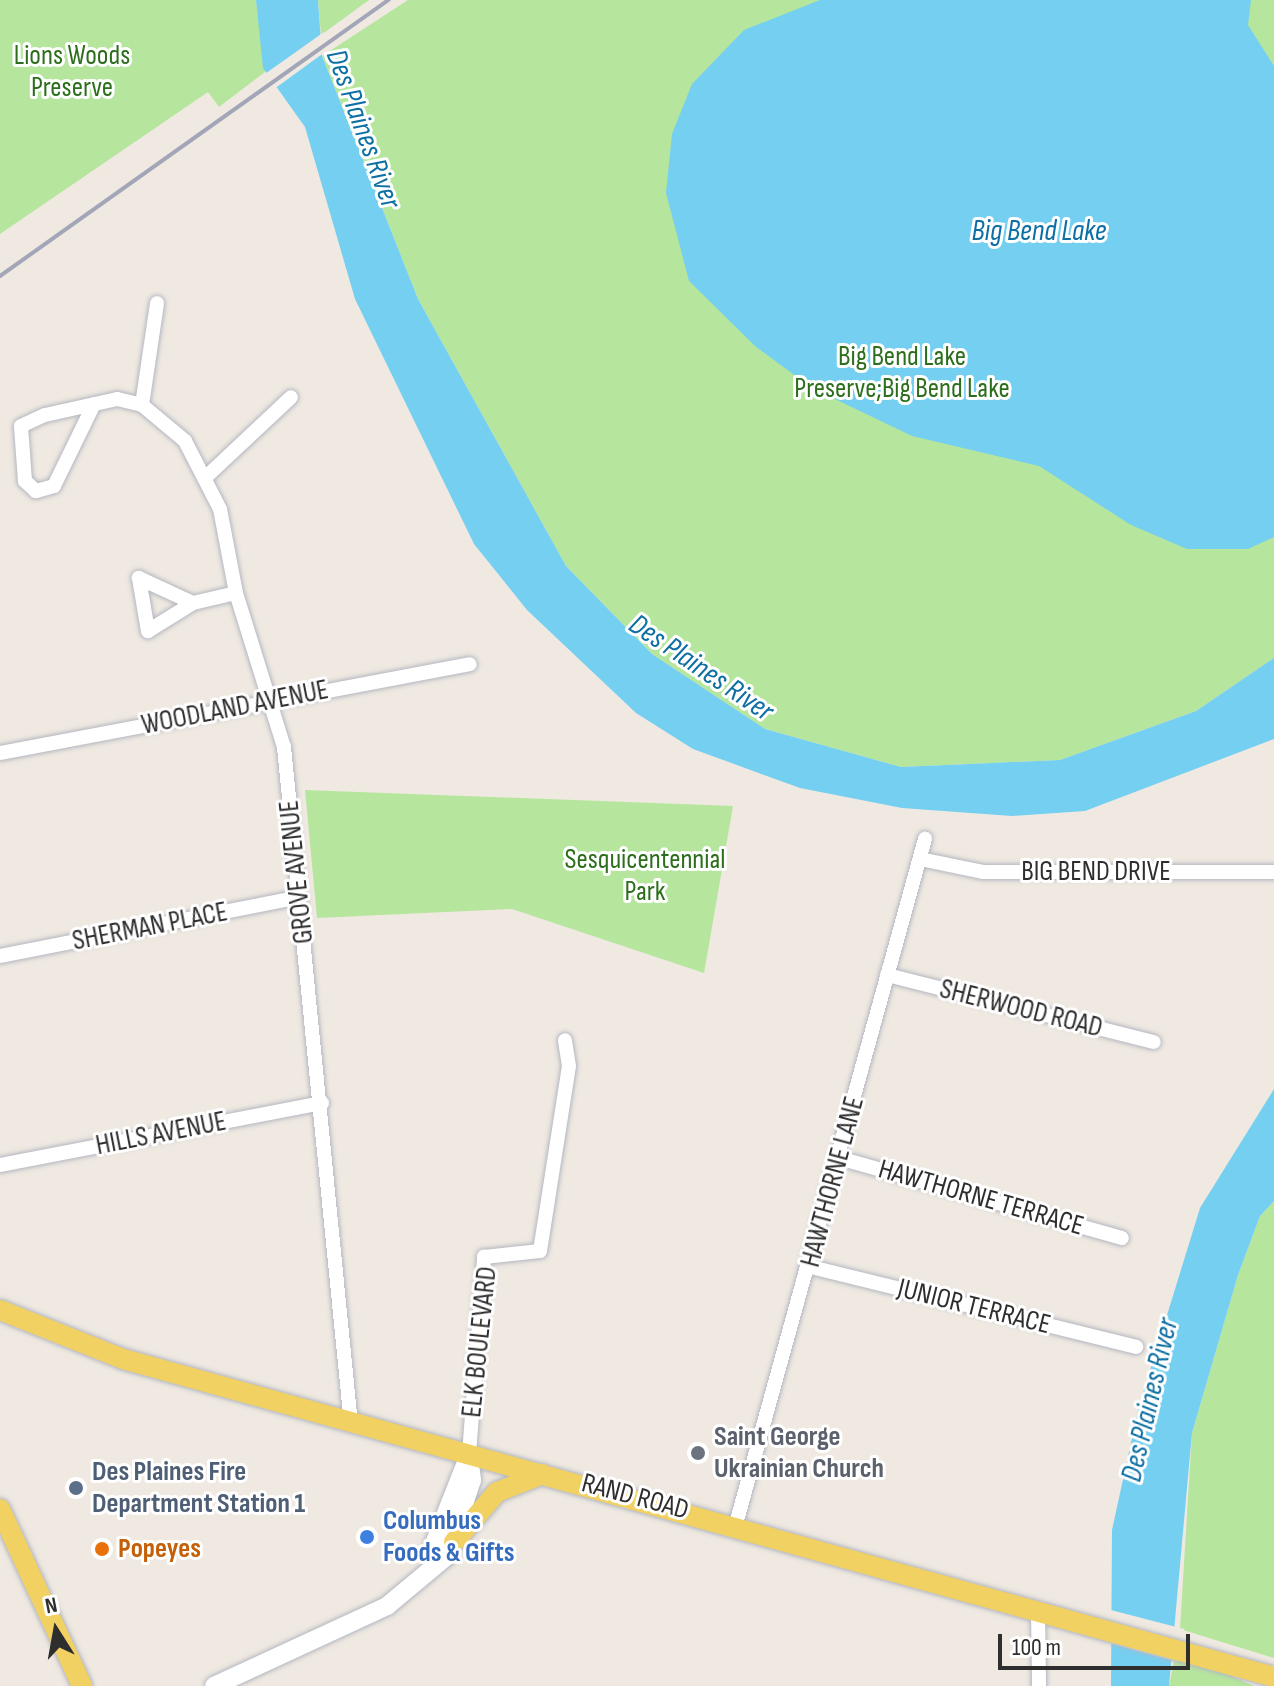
<!DOCTYPE html>
<html>
<head>
<meta charset="utf-8">
<style>
	body { margin:0 }
	#map { position:relative; width:1274px; height:1686px; overflow:hidden; background:#efe9e1; font-family:"Sofia Sans Condensed",sans-serif }
	div>[style] { position:absolute }
	.green>* { inset:0; background:#b6e59e }
	.water>* { inset:0; background:#75cff0 }
	.pier>* { inset:0; background:#efe9e1 }
	.roads { filter:drop-shadow(0 0 2px #b4b7c1) drop-shadow(0 0 2px #b4b7c1) }
	.street>* { height:14px; margin:-7px; padding:0 7px; transform-origin:7px; border-radius:7px; background:#fff }
	.secondary>* { height:18px; margin:-9px; padding:0 9px; transform-origin:9px; border-radius:9px; background:#fff }
	.primary>* { height:20px; margin:-10px; padding:0 10px; transform-origin:10px; border-radius:10px; background:#f2d163 }
	.rail>* { height:4px; margin:-2px; padding:0 2px; transform-origin:2px; border-radius:2px; background:#a3a6b8 }
	.dots>* { width:22px; height:22px; translate:-50% -50%; box-sizing:border-box; border:4px solid #fff; border-radius:50% }
	span { translate:-50% -50%; white-space:nowrap; text-align:center; line-height:1.15; -webkit-text-stroke:6px #fff; paint-order:stroke }
	.park-label { font-size:28px; color:#2c6e1b }
	.street-label { font-size:28px; color:#2e2e2e }
	.worship-label { font-size:28px; color:#5b616d; font-weight:700 }
	.left { translate:0 -50%; text-align:left }
	.service-label { font-size:28px; color:#4e5e75; font-weight:700 }
	.shop-label { font-size:28px; color:#366cbe; font-weight:700 }
	.food-label { font-size:28px; color:#c56008; font-weight:700 }
	.water-label { font-size:30px; color:#0d6fa3; font-style:italic }
	.north { position:absolute; left:16px; top:1590px; width:80px; height:80px; -webkit-text-stroke:6px #fff; paint-order:stroke; rotate:349deg; font-size:22px; font-weight:700; line-height:32px; text-align:center; color:#2e2e2e }
	.north::after { content:''; display:block; margin:auto; width:28px; height:36px; background:#2e2e2e; clip-path:polygon(50% 0,100% 100%,50% 72%,0 100%) }
	.scale { position:absolute; left:998px; top:1634px; width:192px; height:36px; box-sizing:border-box; border:4px solid #2e2e2e; border-top:0; padding-left:10px; font-size:24px; line-height:28px; white-space:nowrap; color:#2e2e2e; -webkit-text-stroke:6px #fff; paint-order:stroke }
</style>
</head>
<body>
<div id="map">
	<div class="green">
		<i style="clip-path:polygon(0 0,256px 0,265px 72px,219px 107px,208px 92px,0 234px)"></i>
		<i style="clip-path:polygon(318px 0,369px 0,321px 35px)"></i>
		<i style="clip-path:polygon(408px 0,1274px 0,1274px 658px,1196px 711px,1060px 760px,901px 767px,765px 729px,652px 654px,566px 566px,418px 299px,322px 56px)"></i>
		<i style="clip-path:polygon(305px 790px,733px 806px,704px 973px,512px 909px,317px 918px)"></i>
		<i style="clip-path:polygon(1274px 1201px,1274px 1658px,1180px 1629px,1192px 1433px,1238px 1275px,1260px 1216px)"></i>
		<i style="clip-path:polygon(1189px 1660px,1210px 1667px,1254px 1686px,1169px 1686px,1174px 1661px)"></i>
	</div>
	<div class="water">
		<i style="clip-path:polygon(256px 0,318px 0,322px 56px,418px 299px,566px 566px,652px 654px,765px 729px,901px 767px,1060px 760px,1196px 711px,1274px 658px,1274px 739px,1085px 811px,1012px 816px,902px 808px,800px 788px,693px 749px,636px 713px,527px 610px,474px 544px,355px 299px,305px 127px,263px 68px)"></i>
		<i style="clip-path:polygon(820px 0,1251px 0,1248px 25px,1274px 66px,1274px 537px,1248px 549px,1187px 549px,1131px 525px,1039px 466px,912px 436px,812px 388px,755px 346px,689px 281px,666px 193px,672px 134px,692px 84px,744px 30px)"></i>
		<i style="clip-path:polygon(1274px 1089px,1274px 1201px,1260px 1216px,1238px 1275px,1192px 1433px,1169px 1686px,1111px 1686px,1112px 1530px,1139px 1406px,1200px 1208px)"></i>
	</div>
	<div class="pier">
		<i style="clip-path:polygon(324px 32px,325px 52px,270px 92px,262px 76px)"></i>
		<i style="clip-path:polygon(1107px 1609px,1184px 1629px,1178px 1662px,1106px 1642px)"></i>
	</div>
	<div class="roads">
		<div class="street">
			<i style="left:94px;top:404px;width:91px;rotate:116deg"></i>
			<i style="left:54px;top:486px;width:19px;rotate:164deg"></i>
			<i style="left:36px;top:491px;width:15px;rotate:-138deg"></i>
			<i style="left:25px;top:481px;width:55px;rotate:-94.2deg"></i>
			<i style="left:21px;top:426px;width:26px;rotate:-25deg"></i>
			<i style="left:45px;top:415px;width:74px;rotate:-12.5deg"></i>
			<i style="left:117px;top:399px;width:26px;rotate:13deg"></i>
			<i style="left:142px;top:405px;width:56px;rotate:39.9deg"></i>
			<i style="left:185px;top:441px;width:76px;rotate:62.8deg"></i>
			<i style="left:220px;top:509px;width:86px;rotate:79.2deg"></i>
			<i style="left:236px;top:593px;width:161px;rotate:72.7deg"></i>
			<i style="left:284px;top:747px;width:680px;rotate:84.35deg"></i>
			<i style="left:142px;top:405px;width:103px;rotate:-81.6deg"></i>
			<i style="left:207px;top:476px;width:115px;rotate:-43.2deg"></i>
			<i style="left:193px;top:603px;width:60px;rotate:-155.2deg"></i>
			<i style="left:139px;top:578px;width:54px;rotate:80.4deg"></i>
			<i style="left:148px;top:631px;width:53px;rotate:-31.9deg"></i>
			<i style="left:193px;top:603px;width:44px;rotate:-13.1deg"></i>
			<i style="left:0;top:753px;width:478px;rotate:-10.7deg"></i>
			<i style="left:920px;top:859px;width:64px;rotate:11.7deg"></i>
			<i style="left:983px;top:872px;width:291px"></i>
			<i style="left:0;top:956px;width:306px;rotate:-11.1deg"></i>
			<i style="left:887px;top:975px;width:275px;rotate:14.1deg"></i>
			<i style="left:839px;top:1158px;width:294px;rotate:15.8deg"></i>
			<i style="left:0;top:1165px;width:328px;rotate:-10.9deg"></i>
			<i style="left:811px;top:1267px;width:335px;rotate:13.8deg"></i>
			<i style="left:469px;top:1454px;width:198px;rotate:-85.6deg"></i>
			<i style="left:484px;top:1257px;width:56px;rotate:-6.1deg"></i>
			<i style="left:540px;top:1251px;width:187px;rotate:-81.1deg"></i>
			<i style="left:569px;top:1066px;width:26px;rotate:-99deg"></i>
			<i style="left:736px;top:1524px;width:711px;rotate:-74.58deg"></i>
			<i style="left:1038px;top:1610px;width:76px;rotate:89.2deg"></i>
		</div>
		<div class="secondary">
			<i style="left:434px;top:1561px;width:15px;rotate:-94deg"></i>
			<i style="left:433px;top:1546px;width:98px;rotate:-68.4deg"></i>
			<i style="left:214px;top:1686px;width:191px;rotate:-24.8deg"></i>
			<i style="left:387px;top:1606px;width:78px;rotate:-39.8deg"></i>
			<i style="left:447px;top:1556px;width:80px;rotate:-71.8deg"></i>
			<i style="left:472px;top:1480px;width:26px;rotate:-97deg"></i>
		</div>
		<div class="primary">
			<i style="left:0;top:1310px;width:132px;rotate:21.7deg"></i>
			<i style="left:123px;top:1359px;width:1194px;rotate:15.44deg"></i>
			<i style="left:0;top:1509px;width:195px;rotate:65.1deg"></i>
			<i style="left:454px;top:1542px;width:66px;rotate:-49.3deg"></i>
			<i style="left:497px;top:1492px;width:49px;rotate:-21.4deg"></i>
		</div>
	</div>
	<div class="rail">
		<i style="left:0;top:276px;width:477px;rotate:-35.4deg"></i>
	</div>
	<div class="dots">
		<i style="left:698px;top:1453px;background:#6b7280"></i>
		<i style="left:76px;top:1488px;background:#5c6f8a"></i>
		<i style="left:367px;top:1537px;background:#3f7fe0"></i>
		<i style="left:102px;top:1549px;background:#e8710a"></i>
	</div>
	<div class="park-label">
		<span style="left:72px;top:72px">Lions Woods<br>Preserve</span>
		<span style="left:902px;top:373px">Big Bend Lake<br>Preserve;Big Bend Lake</span>
		<span style="left:645px;top:876px">Sesquicentennial<br>Park</span>
	</div>
	<div class="street-label">
		<span style="left:235px;top:708px;rotate:-11deg">WOODLAND AVENUE</span>
		<span style="left:297px;top:872px;rotate:-96deg">GROVE AVENUE</span>
		<span style="left:1096px;top:872px">BIG BEND DRIVE</span>
		<span style="left:150px;top:927px;rotate:-11deg">SHERMAN PLACE</span>
		<span style="left:1021px;top:1009px;rotate:14deg">SHERWOOD ROAD</span>
		<span style="left:161px;top:1134px;rotate:-11deg">HILLS AVENUE</span>
		<span style="left:833px;top:1182px;rotate:-75deg">HAWTHORNE LANE</span>
		<span style="left:981px;top:1198px;rotate:16deg">HAWTHORNE TERRACE</span>
		<span style="left:974px;top:1307px;rotate:14deg">JUNIOR TERRACE</span>
		<span style="left:480px;top:1342px;rotate:-84deg">ELK BOULEVARD</span>
		<span style="left:635px;top:1497px;rotate:15deg">RAND ROAD</span>
	</div>
	<div class="worship-label">
		<span class="left" style="left:714px;top:1453px">Saint George<br>Ukrainian Church</span>
	</div>
	<div class="service-label">
		<span class="left" style="left:92px;top:1488px">Des Plaines Fire<br>Department Station 1</span>
	</div>
	<div class="shop-label">
		<span class="left" style="left:383px;top:1537px">Columbus<br>Foods &amp; Gifts</span>
	</div>
	<div class="food-label">
		<span class="left" style="left:118px;top:1549px">Popeyes</span>
	</div>
	<div class="water-label">
		<span style="left:363px;top:129px;rotate:70deg">Des Plaines River</span>
		<span style="left:1039px;top:231px">Big Bend Lake</span>
		<span style="left:701px;top:668px;rotate:34deg">Des Plaines River</span>
		<span style="left:1150px;top:1400px;rotate:-77deg">Des Plaines River</span>
	</div>
	<div class="north">N</div>
	<div class="scale">100 m</div>
</div>
</body>
</html>
